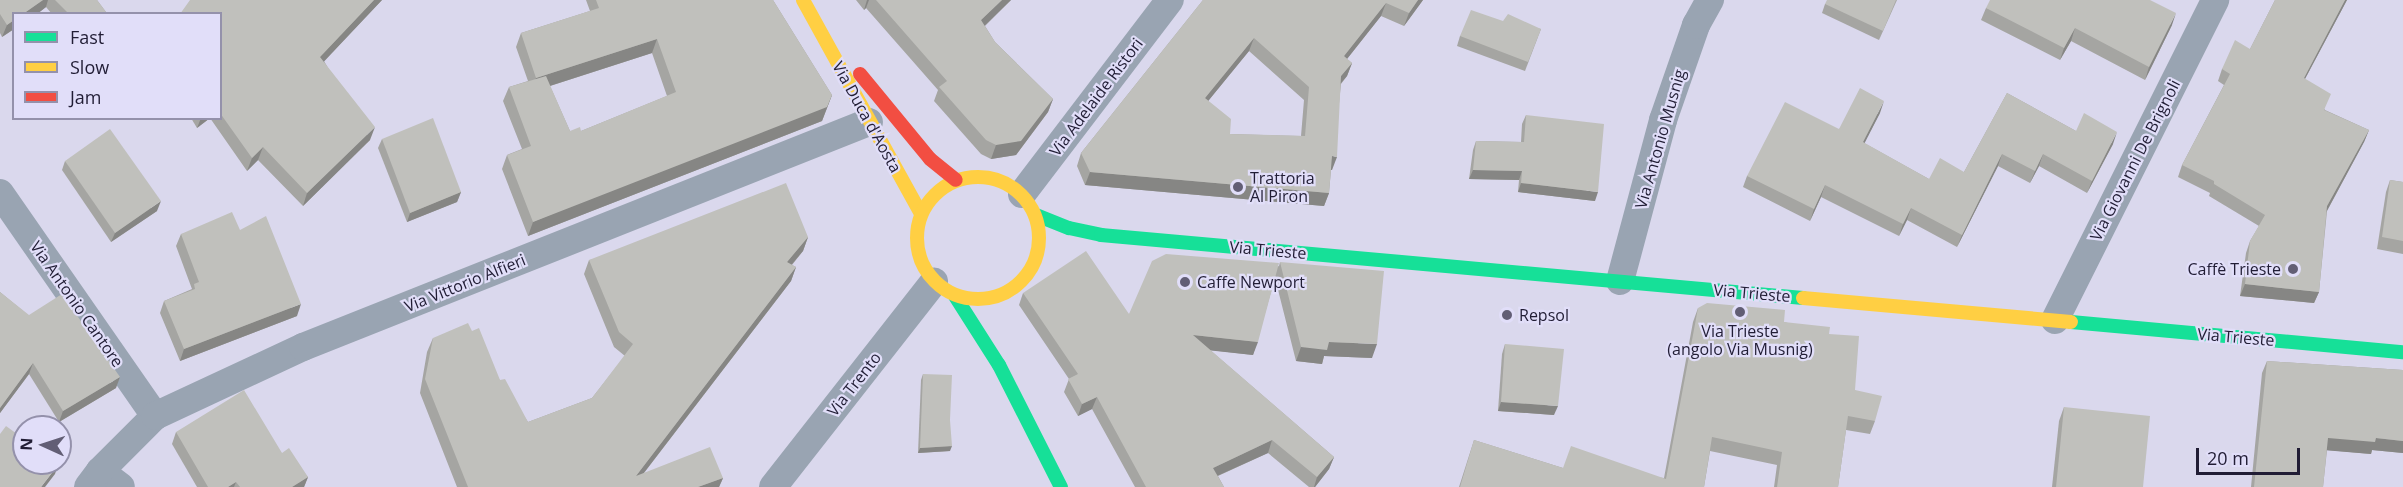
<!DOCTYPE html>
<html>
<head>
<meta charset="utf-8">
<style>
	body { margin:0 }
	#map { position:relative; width:2403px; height:487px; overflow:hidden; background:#dad8ed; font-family:"Open Sans",sans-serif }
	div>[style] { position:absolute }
	.street>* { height:28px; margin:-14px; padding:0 14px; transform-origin:14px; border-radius:14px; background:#99a4b2 }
	.fast>* { height:14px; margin:-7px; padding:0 7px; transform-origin:7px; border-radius:7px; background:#16e098 }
	.slow>* { height:14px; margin:-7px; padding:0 7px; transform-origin:7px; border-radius:7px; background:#ffcf43 }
	.slow>.ring { margin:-7px; padding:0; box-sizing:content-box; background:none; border:14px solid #ffcf43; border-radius:50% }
	.jam>* { height:14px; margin:-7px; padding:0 7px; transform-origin:7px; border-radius:7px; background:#f24e42 }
	.wall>* { inset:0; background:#a5a5a2 }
	.shaded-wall>* { inset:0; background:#868684 }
	.building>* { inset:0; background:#c0c0bc }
	.dots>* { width:16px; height:16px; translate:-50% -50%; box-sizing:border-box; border:3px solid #e1def9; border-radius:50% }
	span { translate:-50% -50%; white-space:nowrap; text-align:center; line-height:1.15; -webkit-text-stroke:4.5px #e1def9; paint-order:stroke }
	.street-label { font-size:16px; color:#211d35 }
	.poi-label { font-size:16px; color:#211d35 }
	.left { translate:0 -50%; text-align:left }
	.right { translate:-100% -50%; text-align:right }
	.legend { position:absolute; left:12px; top:12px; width:210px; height:108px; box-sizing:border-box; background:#e1def9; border:2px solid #9491ab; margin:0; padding:8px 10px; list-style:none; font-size:18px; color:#211d35 }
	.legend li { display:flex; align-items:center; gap:12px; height:30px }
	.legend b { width:30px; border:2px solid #9491ab }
	.north { position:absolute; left:12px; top:415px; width:60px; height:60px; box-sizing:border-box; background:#e1def9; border:2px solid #9491ab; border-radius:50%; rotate:273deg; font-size:16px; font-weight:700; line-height:24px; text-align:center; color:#211d35 }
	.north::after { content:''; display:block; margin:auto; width:21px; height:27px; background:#625e75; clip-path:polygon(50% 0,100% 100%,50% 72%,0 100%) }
	.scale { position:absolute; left:2196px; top:448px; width:104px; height:27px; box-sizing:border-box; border:3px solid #211d35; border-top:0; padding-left:8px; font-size:18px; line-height:21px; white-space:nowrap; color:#211d35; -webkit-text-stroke:4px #e1def9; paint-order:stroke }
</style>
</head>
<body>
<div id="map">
	<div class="street">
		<i style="left:0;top:193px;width:272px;rotate:55.2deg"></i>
		<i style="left:1022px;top:194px;width:244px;rotate:-52.7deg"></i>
		<i style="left:1620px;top:281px;width:167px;rotate:-75deg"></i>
		<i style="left:1663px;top:120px;width:101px;rotate:-70.8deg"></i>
		<i style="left:1696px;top:25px;width:29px;rotate:-61deg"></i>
		<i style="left:2055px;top:320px;width:358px;rotate:-63.4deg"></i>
		<i style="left:100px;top:471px;width:26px;rotate:37deg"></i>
		<i style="left:88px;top:487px;width:20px;rotate:-53deg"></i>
		<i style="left:100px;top:471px;width:78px;rotate:-45deg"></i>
		<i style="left:155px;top:416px;width:163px;rotate:-25deg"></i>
		<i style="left:303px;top:347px;width:609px;rotate:-21.68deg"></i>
		<i style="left:773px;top:487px;width:261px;rotate:-51.9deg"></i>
	</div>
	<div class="fast">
		<i style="left:1036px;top:215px;width:35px;rotate:22deg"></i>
		<i style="left:1069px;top:228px;width:33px;rotate:12deg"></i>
		<i style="left:1101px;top:235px;width:705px;rotate:5.13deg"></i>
		<i style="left:955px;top:296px;width:82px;rotate:57.5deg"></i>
		<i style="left:999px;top:365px;width:137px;rotate:63.1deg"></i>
		<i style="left:2071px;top:322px;width:333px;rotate:5.2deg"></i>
	</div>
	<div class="slow">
		<i style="left:803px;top:0;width:244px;rotate:61.1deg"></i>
		<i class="ring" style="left:917px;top:177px;width:108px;height:108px"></i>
		<i style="left:1803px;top:298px;width:269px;rotate:5.1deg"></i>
	</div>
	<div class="jam">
		<i style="left:860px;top:74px;width:110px;rotate:50.5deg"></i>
		<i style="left:930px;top:159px;width:33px;rotate:39deg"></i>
	</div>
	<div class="wall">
		<i style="clip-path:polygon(0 0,97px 0,106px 12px,105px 14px,52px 14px,46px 7px,37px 14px,14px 14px,14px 29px,2px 37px,0 33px)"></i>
		<i style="clip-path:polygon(190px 0,382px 0,324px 61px,370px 140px,303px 206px,258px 160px,247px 171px,210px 118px,220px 118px,220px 14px)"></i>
		<i style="clip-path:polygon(evenodd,586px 0,773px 0,832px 95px,822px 121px,528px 236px,502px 169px,507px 155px,522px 149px,503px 101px,509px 87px,528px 81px,516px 47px,521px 33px,590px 11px,586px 0,652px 53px,667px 96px,581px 131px,570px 131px,550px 86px,652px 53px)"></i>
		<i style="clip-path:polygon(856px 0,1011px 0,985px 26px,995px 42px,1053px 99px,1048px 112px,1016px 155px,991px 159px,981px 154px,934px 101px,938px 90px,866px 8px,864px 10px)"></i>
		<i style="clip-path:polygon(evenodd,1203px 0,1423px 0,1404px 26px,1381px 16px,1347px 59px,1352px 63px,1347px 76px,1341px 84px,1332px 170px,1331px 170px,1329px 193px,1324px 206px,1085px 185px,1077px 166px,1081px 153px,1203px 0,1249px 51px,1304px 100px,1301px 136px,1230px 134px,1208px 101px,1249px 51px)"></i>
		<i style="clip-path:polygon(1897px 0,1879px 40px,1822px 13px,1825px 4px)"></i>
		<i style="clip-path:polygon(2275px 0,2347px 0,2305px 79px,2325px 110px,2369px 130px,2364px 142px,2327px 211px,2319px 292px,2314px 303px,2240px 296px,2246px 253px,2250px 241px,2259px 226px,2209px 196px,2210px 193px,2178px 177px,2182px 165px,2224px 85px,2218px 81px,2222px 69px,2250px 49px)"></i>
		<i style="clip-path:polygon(1986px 8px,2172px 25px,2145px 80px,2071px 41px,2060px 60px,1981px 20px)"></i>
		<i style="clip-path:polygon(1503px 21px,1541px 29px,1525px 71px,1457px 46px,1460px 36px)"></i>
		<i style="clip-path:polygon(2007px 93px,2076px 131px,2113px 144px,2087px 193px,2039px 166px,2030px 183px,1998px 166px,1957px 247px,1907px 220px,1899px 236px,1821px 197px,1810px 221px,1743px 187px,1747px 176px,1839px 129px,1880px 113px,1864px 143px,1929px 179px,1964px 172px)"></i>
		<i style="clip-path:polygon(1526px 115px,1595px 201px,1518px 192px,1519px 180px,1469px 179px,1473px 150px,1476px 141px,1521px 142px,1522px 124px)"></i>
		<i style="clip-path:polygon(191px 118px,210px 118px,197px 128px)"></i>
		<i style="clip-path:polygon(382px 139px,461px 192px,457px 202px,407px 222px,378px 148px)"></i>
		<i style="clip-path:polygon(65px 161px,157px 211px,111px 242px,62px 170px)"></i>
		<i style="clip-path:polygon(2390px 180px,2403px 182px,2403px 254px,2377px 249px,2386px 192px)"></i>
		<i style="clip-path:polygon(240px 230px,297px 316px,180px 361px,160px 313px,164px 301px,192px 289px,176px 246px,181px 234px)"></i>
		<i style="clip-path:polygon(808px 237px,803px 251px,792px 265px,796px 267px,791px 281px,644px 473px,723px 478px,719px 487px,457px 487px,420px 393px,427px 352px,433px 338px,500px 380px,528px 422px,592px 398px,625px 356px,614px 347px,584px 274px,589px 260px)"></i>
		<i style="clip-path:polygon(1280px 262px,1372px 358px,1324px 356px,1322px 364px,1296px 361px,1275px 278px,1253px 355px,1210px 350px,1334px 457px,1329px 469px,1315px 487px,1309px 487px,1268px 453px,1218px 476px,1224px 487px,1135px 487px,1092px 409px,1078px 416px,1064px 392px,1069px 379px,1019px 305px,1023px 293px,1129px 314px,1279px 266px)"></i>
		<i style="clip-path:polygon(0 292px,116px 388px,59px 422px,29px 374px,0 413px)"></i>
		<i style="clip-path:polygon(1698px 308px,1784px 322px,1829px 334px,1855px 390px,1875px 421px,1870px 434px,1846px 430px,1838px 487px,1774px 487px,1777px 465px,1710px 451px,1704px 487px,1459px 487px,1474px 440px,1563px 468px,1664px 478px,1693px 322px)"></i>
		<i style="clip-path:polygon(1505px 344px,1554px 415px,1498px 411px,1502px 354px)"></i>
		<i style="clip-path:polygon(2267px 361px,2403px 370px,2403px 453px,2372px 450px,2371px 454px,2327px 450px,2323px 487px,2251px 487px,2262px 373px)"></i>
		<i style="clip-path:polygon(923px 374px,950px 420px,950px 451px,918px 453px,921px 380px)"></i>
		<i style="clip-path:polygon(2064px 407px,2143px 487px,2052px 487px,2059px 421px)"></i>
		<i style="clip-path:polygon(176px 432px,282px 453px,308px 477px,304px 487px,197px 487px,172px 444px)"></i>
	</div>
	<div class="shaded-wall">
		<i style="clip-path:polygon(43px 0,48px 0,46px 7px,37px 14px,23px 14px)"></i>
		<i style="clip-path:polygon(374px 0,382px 0,316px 70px,320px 57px)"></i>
		<i style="clip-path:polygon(867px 0,869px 0,866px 8px,864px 10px)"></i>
		<i style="clip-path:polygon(1002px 0,1011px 0,976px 34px,981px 20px)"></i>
		<i style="clip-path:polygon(1418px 0,1423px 0,1404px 26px,1409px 13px)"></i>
		<i style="clip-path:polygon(2345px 0,2347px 0,2299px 90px,2304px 78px)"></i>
		<i style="clip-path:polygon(1386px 3px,1381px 16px,1339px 69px,1344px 56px)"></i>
		<i style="clip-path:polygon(2176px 13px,2172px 25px,2145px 80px,2149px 67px)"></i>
		<i style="clip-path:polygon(14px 20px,14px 29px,2px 37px,7px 25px)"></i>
		<i style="clip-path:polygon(2075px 28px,2071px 41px,2060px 60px,2064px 48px)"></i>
		<i style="clip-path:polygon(1254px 38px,1249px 51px,1200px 111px,1205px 98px)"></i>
		<i style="clip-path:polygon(657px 39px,652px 53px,531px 92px,536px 78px)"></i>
		<i style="clip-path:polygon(1352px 63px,1347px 76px,1336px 89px,1341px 76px)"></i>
		<i style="clip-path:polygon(832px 95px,822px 121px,528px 236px,533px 222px)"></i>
		<i style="clip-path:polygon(1053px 99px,1048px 112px,1016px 155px,991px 159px,996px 145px)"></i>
		<i style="clip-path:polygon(1884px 101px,1880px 113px,1859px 154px,1863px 142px)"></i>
		<i style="clip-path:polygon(201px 118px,210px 118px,197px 128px)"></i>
		<i style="clip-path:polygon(375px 127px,370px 140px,303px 206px,307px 193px)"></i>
		<i style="clip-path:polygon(2369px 130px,2364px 142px,2323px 218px,2327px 206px)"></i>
		<i style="clip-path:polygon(2117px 132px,2113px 144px,2087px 193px,2092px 181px)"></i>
		<i style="clip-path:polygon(263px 147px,258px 160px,247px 171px,252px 158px)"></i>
		<i style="clip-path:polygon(2002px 154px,1998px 166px,1957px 247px,1962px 235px)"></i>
		<i style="clip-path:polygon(2043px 154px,2039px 166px,2030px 183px,2035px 171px)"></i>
		<i style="clip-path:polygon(1332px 156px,1337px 157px,1332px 170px,1328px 169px)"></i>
		<i style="clip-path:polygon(1473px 170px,1522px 171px,1519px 180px,1469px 179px)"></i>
		<i style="clip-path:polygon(1090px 172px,1329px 193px,1324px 206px,1085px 185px)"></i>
		<i style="clip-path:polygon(1521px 183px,1598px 192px,1595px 201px,1518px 192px)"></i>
		<i style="clip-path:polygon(1825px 185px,1821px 197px,1810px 221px,1814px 209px)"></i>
		<i style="clip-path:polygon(461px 192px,457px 202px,407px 222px,410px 213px)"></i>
		<i style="clip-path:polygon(161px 201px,157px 211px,111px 242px,115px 233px)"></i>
		<i style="clip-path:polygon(1911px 208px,1907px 220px,1899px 236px,1903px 224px)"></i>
		<i style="clip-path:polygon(808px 237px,803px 251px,782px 276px,787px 262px)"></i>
		<i style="clip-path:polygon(796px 267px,791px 281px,633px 487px,636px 476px)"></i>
		<i style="clip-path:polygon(2245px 284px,2319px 292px,2314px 303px,2240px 296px)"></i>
		<i style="clip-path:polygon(301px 304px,297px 316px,180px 361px,184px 349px)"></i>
		<i style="clip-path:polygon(1193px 335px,1258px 342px,1253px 355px,1188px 348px)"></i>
		<i style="clip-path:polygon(1329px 342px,1377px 344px,1372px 358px,1324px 356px,1322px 364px,1296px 361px,1301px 347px)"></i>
		<i style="clip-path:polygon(33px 363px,29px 374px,0 413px,0 408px)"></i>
		<i style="clip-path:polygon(120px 377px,116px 388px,59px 422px,63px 411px)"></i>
		<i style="clip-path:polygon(1097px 397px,1092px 409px,1078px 416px,1082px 404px)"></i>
		<i style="clip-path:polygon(1501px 402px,1558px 406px,1554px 415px,1498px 411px)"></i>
		<i style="clip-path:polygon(2328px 438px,2376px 438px,2403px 441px,2403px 453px,2372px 450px,2371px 454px,2323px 450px)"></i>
		<i style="clip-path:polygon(1272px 440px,1268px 453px,1208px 480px,1213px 468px)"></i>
		<i style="clip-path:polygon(952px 446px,950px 451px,918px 453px,920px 448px)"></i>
		<i style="clip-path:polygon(1334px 457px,1329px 469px,1315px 487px,1314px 487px,1317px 477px)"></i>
		<i style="clip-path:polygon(58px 465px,55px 474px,45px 487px,41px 487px)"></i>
		<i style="clip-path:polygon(308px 477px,304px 487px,292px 487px)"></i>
		<i style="clip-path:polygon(723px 478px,719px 487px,698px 487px)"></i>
		<i style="clip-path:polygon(236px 482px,234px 487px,228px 487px)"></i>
	</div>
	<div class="building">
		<i style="clip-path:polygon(0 0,43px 0,23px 14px,14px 14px,14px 20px,7px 25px,0 14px)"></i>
		<i style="clip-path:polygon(55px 0,97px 0,106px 12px,103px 14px,69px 14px)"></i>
		<i style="clip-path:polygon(190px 0,374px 0,320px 57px,375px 127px,307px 193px,263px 147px,252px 158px,220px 113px,220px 14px,180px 14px)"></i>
		<i style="clip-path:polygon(596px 0,773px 0,832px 95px,827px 107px,533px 222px,507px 155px,531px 146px,509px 87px,546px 76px,570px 131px,580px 127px,581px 131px,676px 92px,657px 39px,536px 78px,521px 33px,599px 8px)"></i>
		<i style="clip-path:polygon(876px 0,1002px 0,981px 20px,995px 42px,1053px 99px,1021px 141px,996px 145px,986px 140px,939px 87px,947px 81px)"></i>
		<i style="clip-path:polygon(evenodd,1203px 0,1418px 0,1409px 13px,1386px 3px,1344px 56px,1352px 63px,1341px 76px,1337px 157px,1332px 156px,1329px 193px,1090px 172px,1081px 153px,1203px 0,1254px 38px,1309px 87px,1305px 136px,1230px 134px,1231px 119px,1205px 98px,1254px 38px)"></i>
		<i style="clip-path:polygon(1827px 0,1896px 0,1883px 31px,1825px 4px)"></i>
		<i style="clip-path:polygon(1990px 0,2150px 0,2176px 13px,2149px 67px,2075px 28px,2064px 48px,1986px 8px)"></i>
		<i style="clip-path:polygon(2275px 0,2345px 0,2304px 78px,2331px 94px,2324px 110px,2369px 130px,2327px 206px,2319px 292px,2245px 284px,2250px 241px,2265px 215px,2214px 184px,2214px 181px,2182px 165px,2230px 74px,2222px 69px,2235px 40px,2250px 49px)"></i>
		<i style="clip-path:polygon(1471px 10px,1503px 21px,1508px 14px,1541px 29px,1528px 62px,1460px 36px)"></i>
		<i style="clip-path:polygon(1860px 88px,1884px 101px,1863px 142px,1929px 179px,1940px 158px,1964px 172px,2007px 93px,2076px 131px,2084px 113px,2117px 132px,2092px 181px,2043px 154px,2035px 171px,2002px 154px,1962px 235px,1911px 208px,1903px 224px,1825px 185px,1814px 209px,1747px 176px,1785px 102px,1839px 129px)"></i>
		<i style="clip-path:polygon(1526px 115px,1604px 124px,1598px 192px,1521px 183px,1522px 171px,1473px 170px,1476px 141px,1524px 142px)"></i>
		<i style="clip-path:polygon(433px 118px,461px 192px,410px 213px,382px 139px)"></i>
		<i style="clip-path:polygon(110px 129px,161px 201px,115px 233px,65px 161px)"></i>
		<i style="clip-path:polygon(2390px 180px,2403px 182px,2403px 241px,2382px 237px)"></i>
		<i style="clip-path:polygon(786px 183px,808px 237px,787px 262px,796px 267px,636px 476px,710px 447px,723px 478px,698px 487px,468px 487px,425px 379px,433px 338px,468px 323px,472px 331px,479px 328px,500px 380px,505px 379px,528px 422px,592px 398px,633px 344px,619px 332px,589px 260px)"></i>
		<i style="clip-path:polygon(232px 212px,240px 230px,266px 216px,301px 304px,184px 349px,164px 301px,195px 289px,194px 284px,199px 282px,181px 234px)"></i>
		<i style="clip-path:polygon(1086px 251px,1129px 314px,1152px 261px,1166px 254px,1279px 263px,1258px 342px,1193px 335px,1334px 457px,1317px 477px,1272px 440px,1213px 468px,1224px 487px,1146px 487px,1097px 397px,1082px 404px,1068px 379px,1078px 374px,1023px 293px)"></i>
		<i style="clip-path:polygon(1280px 262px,1384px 271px,1377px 344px,1329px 342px,1327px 350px,1301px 347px)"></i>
		<i style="clip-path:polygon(0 292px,29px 315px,62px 294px,120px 377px,63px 411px,33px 363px,0 408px)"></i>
		<i style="clip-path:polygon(1707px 303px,1785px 310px,1784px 322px,1830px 327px,1829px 334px,1859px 336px,1855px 390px,1882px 396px,1875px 421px,1848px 416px,1838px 487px,1777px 487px,1782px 452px,1712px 437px,1704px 487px,1460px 487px,1474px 440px,1563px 468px,1571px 446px,1666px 479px,1698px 308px)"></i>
		<i style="clip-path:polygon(1505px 344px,1564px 349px,1558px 406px,1501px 402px)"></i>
		<i style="clip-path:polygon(2267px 361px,2403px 370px,2403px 441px,2376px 438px,2375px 442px,2328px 438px,2323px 487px,2254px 487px)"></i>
		<i style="clip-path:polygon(923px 374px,952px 375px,950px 420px,952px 446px,920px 448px)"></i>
		<i style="clip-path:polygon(244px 390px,282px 453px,289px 448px,308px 477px,292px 487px,240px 487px,236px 482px,228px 487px,208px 487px,176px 432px)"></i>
		<i style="clip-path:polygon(2064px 407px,2150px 416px,2143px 487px,2056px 487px)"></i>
		<i style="clip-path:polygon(6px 426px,24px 439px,24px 463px,56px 463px,58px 465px,41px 487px,0 487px,0 434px)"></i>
	</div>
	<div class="dots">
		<i style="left:1238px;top:187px;background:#625e75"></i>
		<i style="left:2293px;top:269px;background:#625e75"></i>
		<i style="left:1185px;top:282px;background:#625e75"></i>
		<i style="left:1740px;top:312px;background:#625e75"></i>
		<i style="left:1507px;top:315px;background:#625e75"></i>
	</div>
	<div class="street-label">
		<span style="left:1096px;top:97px;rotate:-53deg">Via Adelaide Ristori</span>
		<span style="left:867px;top:117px;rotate:61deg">Via Duca d'Aosta</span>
		<span style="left:1660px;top:139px;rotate:-74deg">Via Antonio Musnig</span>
		<span style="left:2135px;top:160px;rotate:-63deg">Via Giovanni De Brignoli</span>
		<span style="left:1268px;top:250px;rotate:5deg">Via Trieste</span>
		<span style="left:465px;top:283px;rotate:-22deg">Via Vittorio Alfieri</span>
		<span style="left:1752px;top:293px;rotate:5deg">Via Trieste</span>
		<span style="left:77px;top:304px;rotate:55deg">Via Antonio Cantore</span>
		<span style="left:2236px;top:337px;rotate:5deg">Via Trieste</span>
		<span style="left:854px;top:384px;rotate:-52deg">Via Trento</span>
	</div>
	<div class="poi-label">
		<span class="left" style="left:1250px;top:187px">Trattoria<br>Al Piron</span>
		<span class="right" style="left:2281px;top:269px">Caffè Trieste</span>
		<span class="left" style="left:1197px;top:282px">Caffe Newport</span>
		<span class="left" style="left:1519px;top:315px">Repsol</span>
		<span style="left:1740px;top:340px">Via Trieste<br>(angolo Via Musnig)</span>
	</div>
	<ul class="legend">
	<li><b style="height:8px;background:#16e098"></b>Fast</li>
	<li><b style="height:8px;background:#ffcf43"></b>Slow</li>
	<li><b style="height:8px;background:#f24e42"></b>Jam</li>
	</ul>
	<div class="north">N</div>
	<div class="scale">20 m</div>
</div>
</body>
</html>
